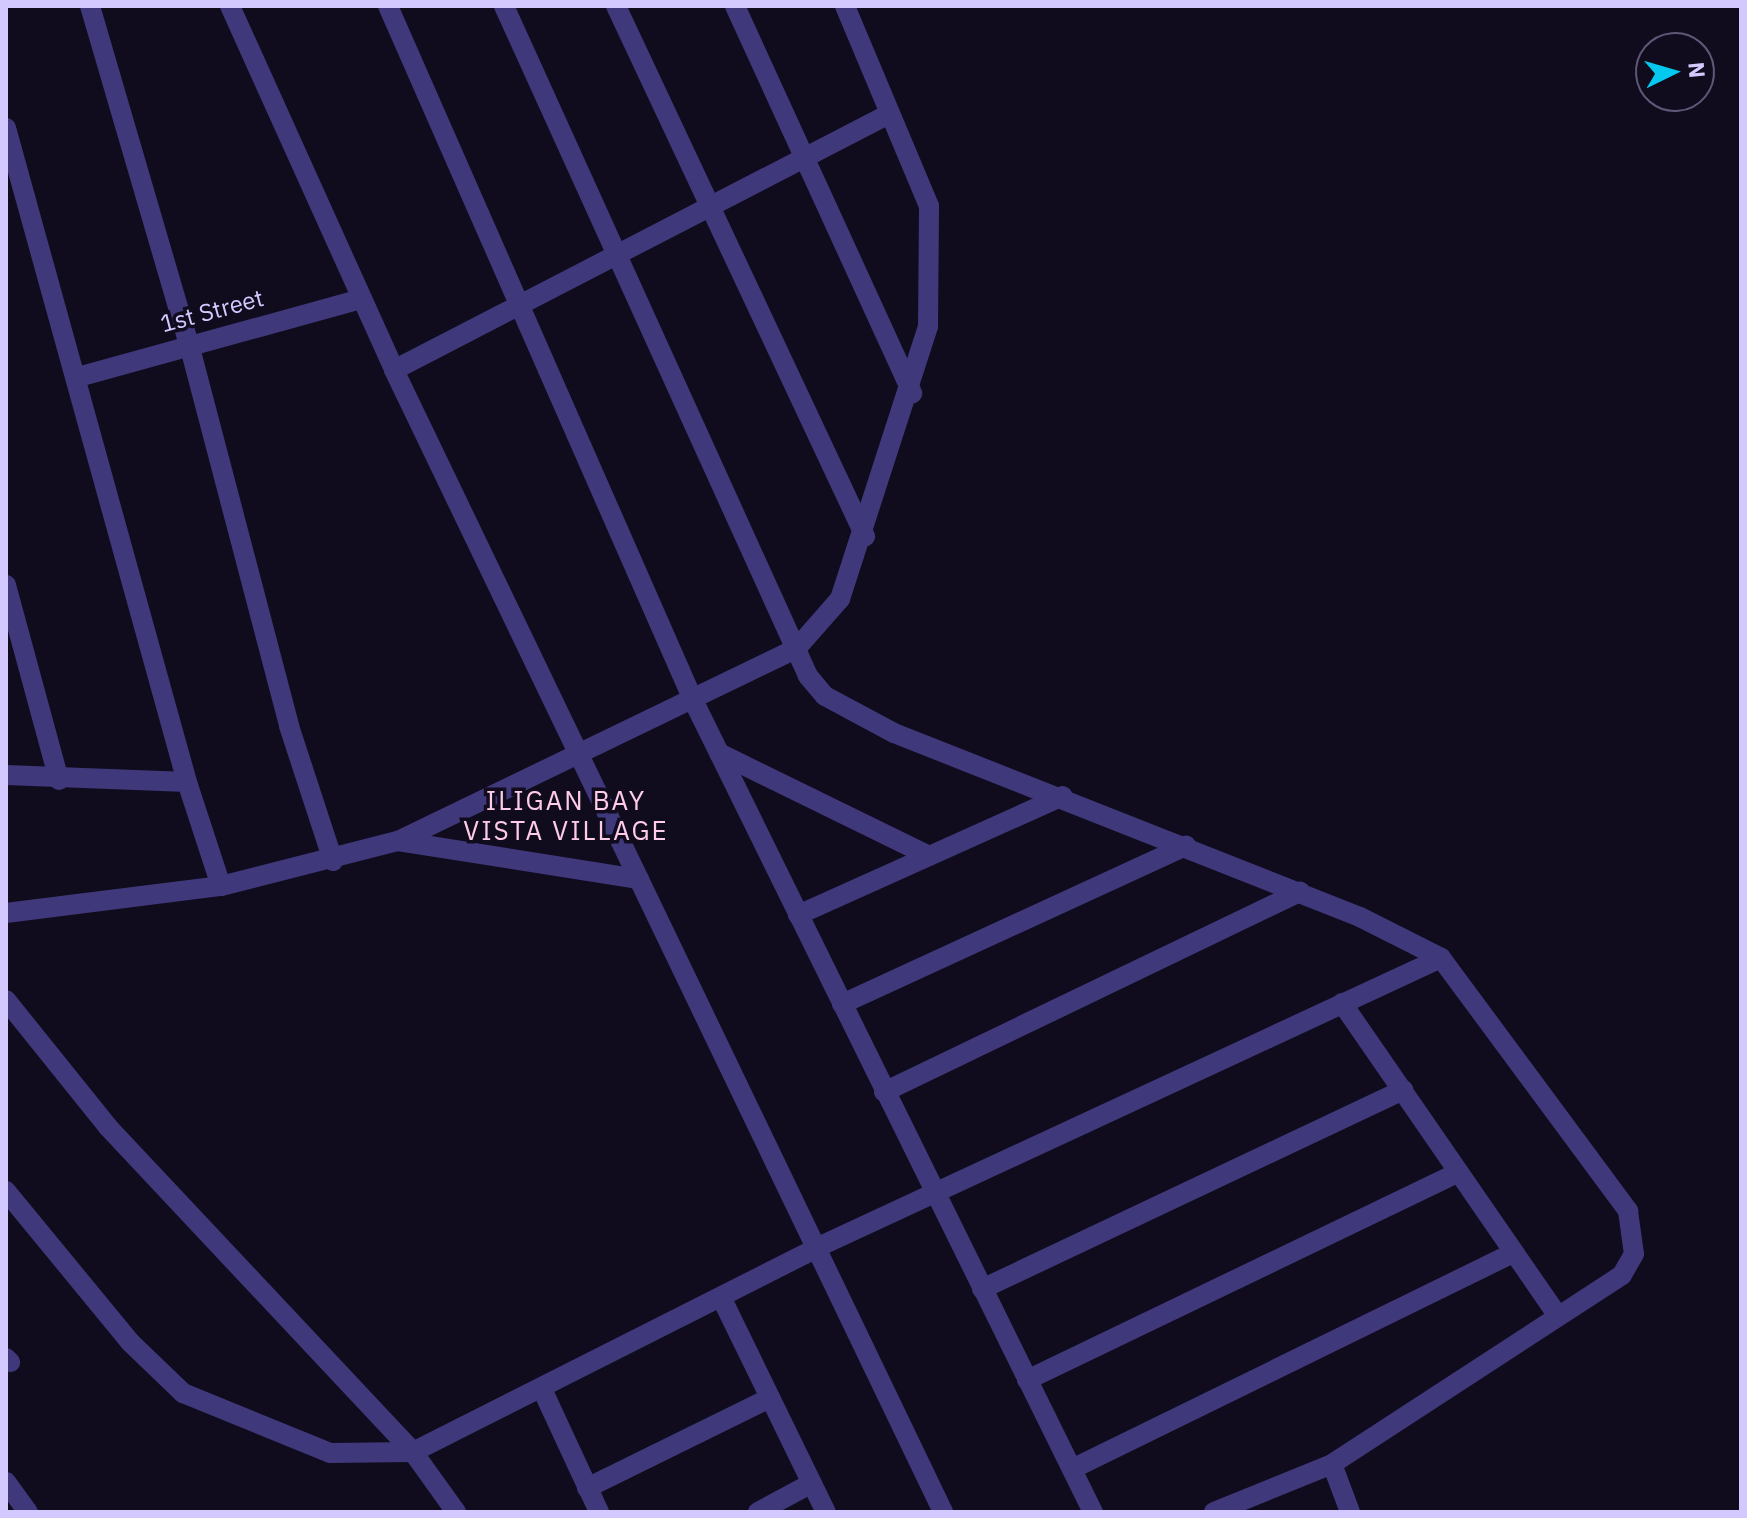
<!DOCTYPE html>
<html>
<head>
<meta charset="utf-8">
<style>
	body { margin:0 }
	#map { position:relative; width:1747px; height:1518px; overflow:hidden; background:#100c1d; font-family:"IBM Plex Sans",sans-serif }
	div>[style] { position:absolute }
	.minor>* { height:20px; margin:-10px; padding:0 10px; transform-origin:10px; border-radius:10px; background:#3f387b }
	span { translate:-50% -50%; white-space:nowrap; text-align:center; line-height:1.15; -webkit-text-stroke:7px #100c1d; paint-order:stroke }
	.street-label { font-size:24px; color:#d3c9fe }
	.neighbourhood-label { font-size:26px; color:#fecbe8; letter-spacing:2px }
	.frame { position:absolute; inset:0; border:8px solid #d3c9fe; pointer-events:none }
	.north { position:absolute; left:1635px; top:32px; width:80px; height:80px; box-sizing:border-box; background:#100c1d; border:2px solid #5e5877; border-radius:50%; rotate:85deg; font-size:22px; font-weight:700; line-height:32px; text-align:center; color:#d3c9fe }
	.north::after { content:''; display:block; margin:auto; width:28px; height:36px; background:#04c8ef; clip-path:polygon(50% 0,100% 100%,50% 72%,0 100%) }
</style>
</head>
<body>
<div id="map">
	<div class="minor">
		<i style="left:90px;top:6px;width:352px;rotate:73.7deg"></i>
		<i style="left:189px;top:344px;width:395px;rotate:75.3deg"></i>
		<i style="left:289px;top:726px;width:142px;rotate:71.9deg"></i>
		<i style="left:230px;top:6px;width:399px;rotate:65.7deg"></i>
		<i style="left:394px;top:370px;width:1267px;rotate:64.32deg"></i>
		<i style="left:388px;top:6px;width:760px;rotate:66.27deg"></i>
		<i style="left:694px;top:702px;width:903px;rotate:63.78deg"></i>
		<i style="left:504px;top:6px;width:736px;rotate:65.59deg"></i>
		<i style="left:808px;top:676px;width:26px;rotate:50deg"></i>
		<i style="left:825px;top:696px;width:78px;rotate:28.2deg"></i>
		<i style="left:894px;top:733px;width:501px;rotate:21.55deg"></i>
		<i style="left:1360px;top:917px;width:91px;rotate:26.8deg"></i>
		<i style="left:1441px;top:958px;width:315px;rotate:53.5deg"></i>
		<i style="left:1628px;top:1211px;width:43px;rotate:82.1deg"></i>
		<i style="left:1634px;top:1254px;width:24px;rotate:120deg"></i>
		<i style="left:1622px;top:1275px;width:346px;rotate:146.9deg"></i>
		<i style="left:1332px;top:1464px;width:51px;rotate:69.4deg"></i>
		<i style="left:616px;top:6px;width:586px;rotate:64.84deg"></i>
		<i style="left:735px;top:6px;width:426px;rotate:65.4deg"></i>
		<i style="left:6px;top:128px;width:679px;rotate:74.53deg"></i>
		<i style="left:394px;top:370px;width:557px;rotate:-27.35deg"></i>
		<i style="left:78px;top:377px;width:294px;rotate:-15.4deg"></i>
		<i style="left:6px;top:585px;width:202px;rotate:74.8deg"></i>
		<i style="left:719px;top:753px;width:229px;rotate:26.1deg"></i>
		<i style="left:6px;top:775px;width:181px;rotate:2.2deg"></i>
		<i style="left:187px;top:782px;width:109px;rotate:71.9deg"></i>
		<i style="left:398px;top:841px;width:244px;rotate:9deg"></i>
		<i style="left:6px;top:913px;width:217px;rotate:-7.2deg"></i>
		<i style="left:221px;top:886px;width:183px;rotate:-14.3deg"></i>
		<i style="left:398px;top:841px;width:442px;rotate:-25.8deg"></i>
		<i style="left:796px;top:649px;width:67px;rotate:-48.7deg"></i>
		<i style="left:840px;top:599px;width:287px;rotate:-72.1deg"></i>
		<i style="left:928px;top:326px;width:120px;rotate:-89.5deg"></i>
		<i style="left:929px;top:206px;width:217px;rotate:-112.8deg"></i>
		<i style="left:798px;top:915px;width:290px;rotate:-24.2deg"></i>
		<i style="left:6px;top:1000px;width:163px;rotate:51.2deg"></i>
		<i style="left:108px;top:1127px;width:446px;rotate:46.8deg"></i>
		<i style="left:413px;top:1452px;width:74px;rotate:54.4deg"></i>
		<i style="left:1342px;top:1003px;width:380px;rotate:55.4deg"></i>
		<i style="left:842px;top:1004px;width:379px;rotate:-24.7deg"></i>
		<i style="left:884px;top:1092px;width:462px;rotate:-25.7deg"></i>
		<i style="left:6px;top:1191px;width:195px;rotate:50.6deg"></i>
		<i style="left:130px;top:1342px;width:74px;rotate:43.9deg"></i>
		<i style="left:183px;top:1393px;width:159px;rotate:22.2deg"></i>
		<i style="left:330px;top:1453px;width:83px;rotate:-0.7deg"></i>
		<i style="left:413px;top:1452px;width:452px;rotate:-26.8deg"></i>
		<i style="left:816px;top:1248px;width:689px;rotate:-24.89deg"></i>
		<i style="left:982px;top:1289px;width:466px;rotate:-25.3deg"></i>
		<i style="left:721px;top:1297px;width:239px;rotate:64deg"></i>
		<i style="left:6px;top:1358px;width:6px;rotate:45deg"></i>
		<i style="left:1027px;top:1380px;width:479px;rotate:-25.7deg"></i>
		<i style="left:542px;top:1389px;width:136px;rotate:65.1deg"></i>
		<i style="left:1072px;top:1469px;width:492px;rotate:-26.1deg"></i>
		<i style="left:6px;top:1482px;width:37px;rotate:54deg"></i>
		<i style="left:587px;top:1488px;width:204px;rotate:-26.2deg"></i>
		<i style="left:758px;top:1512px;width:61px;rotate:-28.2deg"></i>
		<i style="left:1214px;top:1512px;width:127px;rotate:-22.1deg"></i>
	</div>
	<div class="street-label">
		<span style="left:212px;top:311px;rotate:-15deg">1st Street</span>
	</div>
	<div class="neighbourhood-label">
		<span style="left:566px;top:816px">ILIGAN BAY<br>VISTA VILLAGE</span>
	</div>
	<div class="frame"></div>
	<div class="north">N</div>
</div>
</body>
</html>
